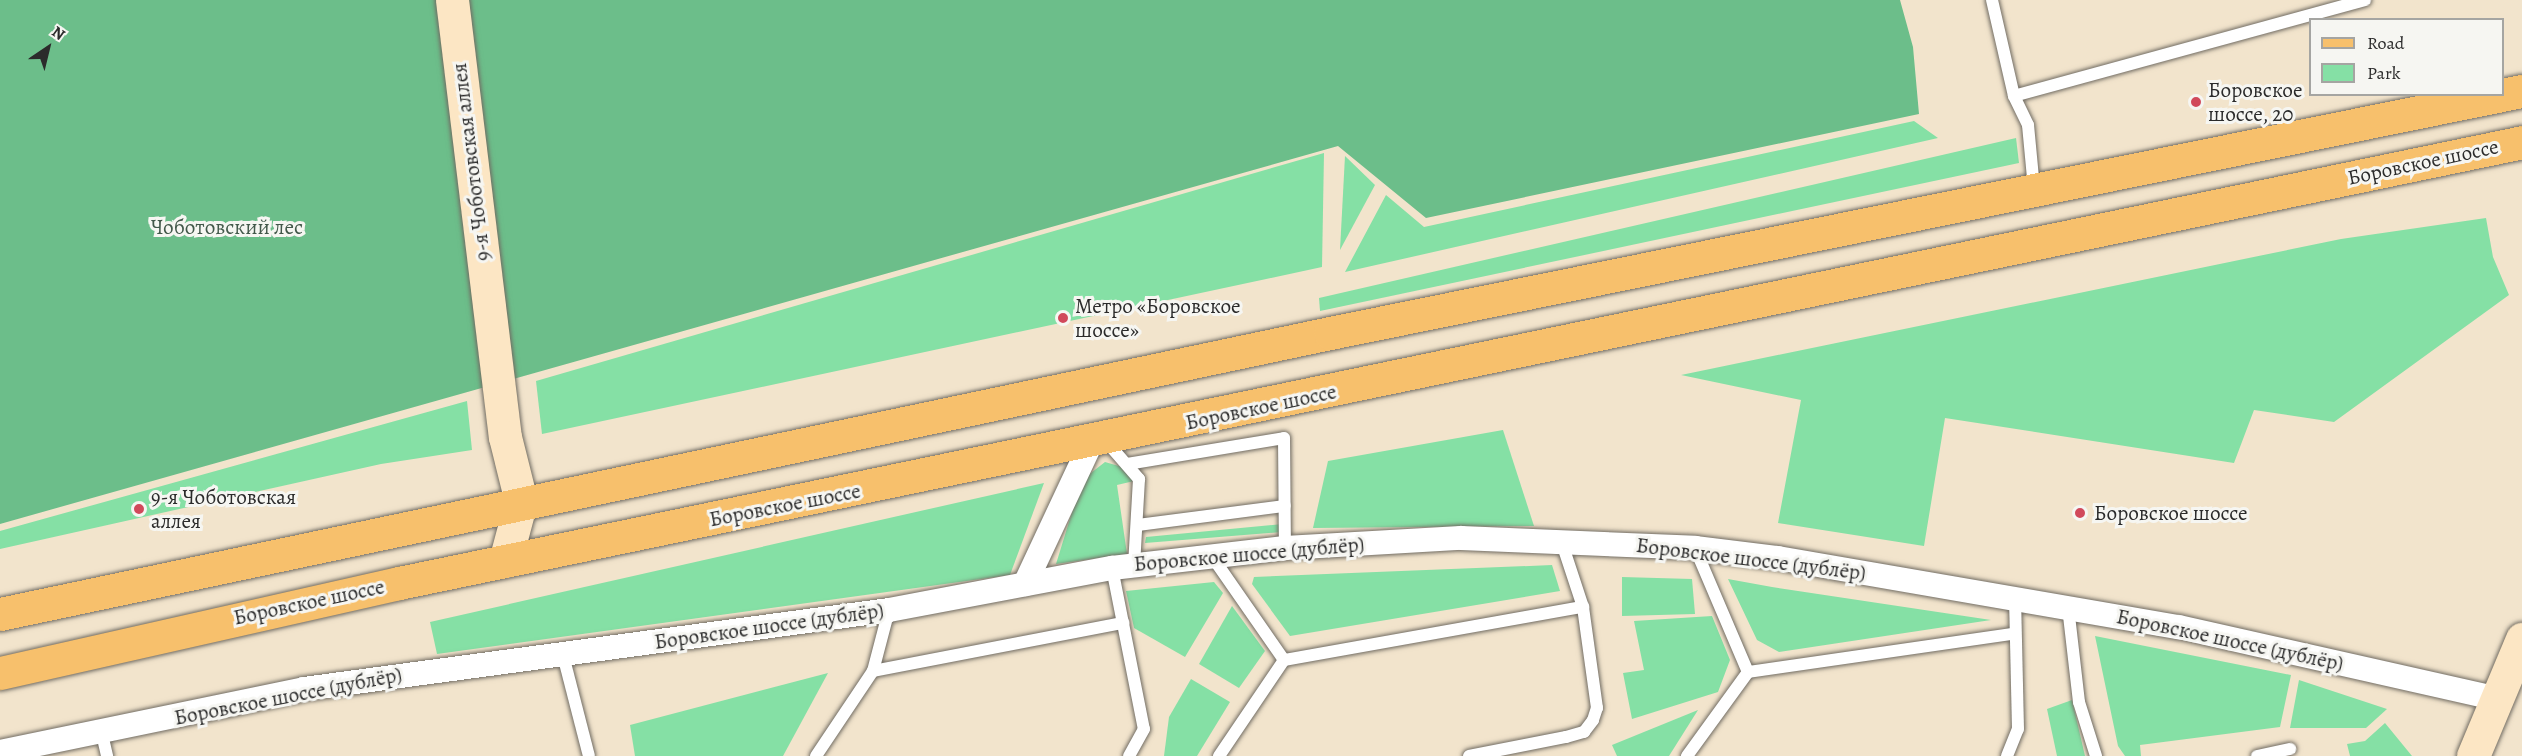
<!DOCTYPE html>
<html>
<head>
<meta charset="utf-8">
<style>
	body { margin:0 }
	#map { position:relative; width:2522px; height:756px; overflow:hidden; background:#f2e4cc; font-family:Alegreya,serif }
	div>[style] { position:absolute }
	.green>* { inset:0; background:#85e0a5 }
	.forest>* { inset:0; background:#6cbe8a }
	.roads { filter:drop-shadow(0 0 2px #716c63) drop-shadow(0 0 2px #716c63) }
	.lane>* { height:12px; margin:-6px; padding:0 6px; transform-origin:6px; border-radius:6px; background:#fff }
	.street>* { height:24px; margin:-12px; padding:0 12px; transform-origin:12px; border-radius:12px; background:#fff }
	.secondary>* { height:33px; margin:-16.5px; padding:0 16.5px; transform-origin:16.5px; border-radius:16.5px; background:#fce6c4 }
	.primary>* { height:33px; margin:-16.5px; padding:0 16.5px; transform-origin:16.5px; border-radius:16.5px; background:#f7c06c }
	.dots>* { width:16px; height:16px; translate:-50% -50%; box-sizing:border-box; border:3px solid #f6f6f2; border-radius:50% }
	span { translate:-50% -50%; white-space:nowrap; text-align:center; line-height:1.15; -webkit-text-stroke:6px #f6f6f2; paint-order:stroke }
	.poi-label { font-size:21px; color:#2b2b2b }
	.left { translate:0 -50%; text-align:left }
	.street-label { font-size:21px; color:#2b2b2b }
	.park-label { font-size:21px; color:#42584a }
	.legend { position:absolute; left:2309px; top:18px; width:195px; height:78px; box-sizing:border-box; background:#f6f6f2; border:2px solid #a5a5a2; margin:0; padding:8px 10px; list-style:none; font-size:18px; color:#2b2b2b }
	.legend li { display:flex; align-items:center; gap:12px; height:30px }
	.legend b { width:30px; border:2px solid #a5a5a2 }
	.north { position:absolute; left:18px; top:18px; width:60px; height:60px; -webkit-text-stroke:4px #f6f6f2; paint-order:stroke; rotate:35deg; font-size:16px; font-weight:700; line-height:24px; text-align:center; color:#2b2b2b }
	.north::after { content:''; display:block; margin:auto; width:21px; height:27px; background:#2b2b2b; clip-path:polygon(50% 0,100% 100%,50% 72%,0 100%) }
</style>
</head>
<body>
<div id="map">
	<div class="green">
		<i style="clip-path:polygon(1914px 121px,1938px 138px,1345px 272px,1386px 195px,1424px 227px)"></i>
		<i style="clip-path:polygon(2016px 138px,2019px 163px,1320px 311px,1319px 298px)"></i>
		<i style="clip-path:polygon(1324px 153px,1322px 267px,542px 434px,536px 381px)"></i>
		<i style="clip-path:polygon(1345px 156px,1375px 185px,1340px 250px)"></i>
		<i style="clip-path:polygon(2486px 218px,2493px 257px,2509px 295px,2334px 422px,2254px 410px,2234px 463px,1945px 418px,1924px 546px,1778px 523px,1801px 400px,1681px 375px,2341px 239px)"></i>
		<i style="clip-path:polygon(467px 401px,472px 450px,381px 464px,0 549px,0 531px)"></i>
		<i style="clip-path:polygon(1503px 430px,1534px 526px,1313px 528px,1328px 461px)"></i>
		<i style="clip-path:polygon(1105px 462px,1122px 467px,1134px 481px,1117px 485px,1127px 554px,1056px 564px,1082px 480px)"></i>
		<i style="clip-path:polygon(1044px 483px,1010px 575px,437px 654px,430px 622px)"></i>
		<i style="clip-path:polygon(1283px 524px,1282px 532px,1145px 543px,1146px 537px)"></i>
		<i style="clip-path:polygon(1552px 565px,1560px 591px,1290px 636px,1252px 584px,1254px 577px)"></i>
		<i style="clip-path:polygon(1622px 577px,1692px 579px,1695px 614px,1622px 616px)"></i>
		<i style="clip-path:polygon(1728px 579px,1772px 587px,1991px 620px,1779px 652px,1757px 640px)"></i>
		<i style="clip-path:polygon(1214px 582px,1223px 593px,1185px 657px,1134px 628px,1126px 591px)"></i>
		<i style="clip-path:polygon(1232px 606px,1265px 651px,1239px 688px,1199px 664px)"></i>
		<i style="clip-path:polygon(1712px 616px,1730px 660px,1718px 692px,1632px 719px,1623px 673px,1644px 670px,1634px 621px)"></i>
		<i style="clip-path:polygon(2095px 636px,2291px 675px,2280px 727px,2140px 745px,2141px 756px,2125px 756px,2118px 746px)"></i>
		<i style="clip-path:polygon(828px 673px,783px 756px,635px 756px,630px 725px)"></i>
		<i style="clip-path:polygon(1191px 679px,1230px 702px,1197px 756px,1164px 756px,1169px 717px)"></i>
		<i style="clip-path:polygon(2299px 680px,2387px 709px,2366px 728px,2290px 728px)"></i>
		<i style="clip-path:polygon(2072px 700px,2085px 756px,2057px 756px,2047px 709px)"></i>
		<i style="clip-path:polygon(1698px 710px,1669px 756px,1617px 756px,1612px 745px)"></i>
		<i style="clip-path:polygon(2385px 723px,2412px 756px,2350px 756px,2347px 744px,2365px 741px)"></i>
	</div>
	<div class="forest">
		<i style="clip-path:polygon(0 0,1900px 0,1913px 47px,1919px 114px,1426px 218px,1338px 146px,0 524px)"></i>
	</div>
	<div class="roads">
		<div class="lane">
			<i style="left:1992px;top:0;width:98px;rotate:77.1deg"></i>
			<i style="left:2014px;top:96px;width:32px;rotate:64deg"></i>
			<i style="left:2028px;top:125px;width:63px;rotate:84.6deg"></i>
			<i style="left:2014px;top:96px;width:364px;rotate:-15.3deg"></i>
			<i style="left:1105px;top:440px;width:52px;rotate:48.9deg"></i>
			<i style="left:1139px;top:479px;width:86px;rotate:93.3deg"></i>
			<i style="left:1127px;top:464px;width:159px;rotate:-9.4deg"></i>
			<i style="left:1284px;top:438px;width:110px;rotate:89.5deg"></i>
			<i style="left:1138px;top:525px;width:148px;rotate:-7.4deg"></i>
			<i style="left:1695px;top:548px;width:135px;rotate:66.9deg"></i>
			<i style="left:1211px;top:555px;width:128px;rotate:55.2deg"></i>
			<i style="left:1284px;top:660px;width:116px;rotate:124.1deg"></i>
			<i style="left:1112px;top:568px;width:164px;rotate:78.8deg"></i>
			<i style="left:1144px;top:729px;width:31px;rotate:119deg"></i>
			<i style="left:2068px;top:607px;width:96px;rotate:83.4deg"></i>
			<i style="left:2079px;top:702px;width:57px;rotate:72.5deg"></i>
			<i style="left:563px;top:655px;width:104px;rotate:75.6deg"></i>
			<i style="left:1284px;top:660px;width:304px;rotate:-10.1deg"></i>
			<i style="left:873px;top:671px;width:255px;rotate:-10.9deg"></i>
			<i style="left:102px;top:734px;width:23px;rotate:77deg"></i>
			<i style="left:816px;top:756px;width:102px;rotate:-56.2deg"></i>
			<i style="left:873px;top:671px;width:63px;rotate:-75.3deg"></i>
			<i style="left:1469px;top:756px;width:99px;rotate:-11.1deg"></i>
			<i style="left:1566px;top:737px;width:19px;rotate:-16deg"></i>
			<i style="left:1584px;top:732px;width:15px;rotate:-53deg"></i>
			<i style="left:1593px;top:720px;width:13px;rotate:-72deg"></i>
			<i style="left:1597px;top:708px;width:102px;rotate:-97.9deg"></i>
			<i style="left:1583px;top:607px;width:71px;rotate:-108.2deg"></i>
			<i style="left:1687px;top:756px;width:104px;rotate:-54deg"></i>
			<i style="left:1748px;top:672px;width:268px;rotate:-8.2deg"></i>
			<i style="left:2007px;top:756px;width:29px;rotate:-68deg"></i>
			<i style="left:2018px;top:729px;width:131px;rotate:-91.3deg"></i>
			<i style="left:2257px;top:756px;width:34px;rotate:-12deg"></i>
		</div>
		<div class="street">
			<i style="left:1025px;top:584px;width:156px;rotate:-64.9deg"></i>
			<i style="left:0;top:752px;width:310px;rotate:-11.7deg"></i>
			<i style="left:304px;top:689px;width:590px;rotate:-7.69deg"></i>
			<i style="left:889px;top:610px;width:227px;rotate:-10.7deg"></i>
			<i style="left:1112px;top:568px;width:174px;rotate:-6.6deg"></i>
			<i style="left:1285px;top:548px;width:176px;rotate:-3.3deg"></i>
			<i style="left:1461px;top:538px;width:234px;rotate:2.4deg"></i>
			<i style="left:1695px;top:548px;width:84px;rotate:6.9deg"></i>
			<i style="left:1778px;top:558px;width:407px;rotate:9.8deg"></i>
			<i style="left:2179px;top:627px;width:328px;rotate:12.7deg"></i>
		</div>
		<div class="secondary">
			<i style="left:452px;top:0;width:440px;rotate:83.1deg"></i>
			<i style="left:505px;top:437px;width:66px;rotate:76deg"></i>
			<i style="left:521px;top:501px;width:62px;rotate:104.9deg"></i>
			<i style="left:2473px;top:756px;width:127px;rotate:-67.3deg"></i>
		</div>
		<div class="primary">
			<i style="left:0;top:614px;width:1359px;rotate:-11.93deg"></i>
			<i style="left:1330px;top:333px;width:1216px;rotate:-11.48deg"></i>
			<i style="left:0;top:673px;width:409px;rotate:-12.7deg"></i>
			<i style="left:399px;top:583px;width:2168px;rotate:-11.73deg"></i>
		</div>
	</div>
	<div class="dots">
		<i style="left:2196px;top:102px;background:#d1495b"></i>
		<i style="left:1063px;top:318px;background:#d1495b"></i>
		<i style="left:139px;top:509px;background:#d1495b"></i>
		<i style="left:2080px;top:513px;background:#d1495b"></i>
	</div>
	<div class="poi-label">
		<span class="left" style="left:2208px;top:102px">Боровское<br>шоссе, 20</span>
		<span class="left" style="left:1075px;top:318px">Метро «Боровское<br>шоссе»</span>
		<span class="left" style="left:151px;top:509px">9-я Чоботовская<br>аллея</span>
		<span class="left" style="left:2094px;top:513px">Боровское шоссе</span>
	</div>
	<div class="street-label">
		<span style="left:471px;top:162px;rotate:-97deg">9-я Чоботовская аллея</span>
		<span style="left:2423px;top:162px;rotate:-12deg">Боровское шоссе</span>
		<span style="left:1261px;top:407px;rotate:-12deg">Боровское шоссе</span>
		<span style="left:785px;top:505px;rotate:-11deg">Боровское шоссе</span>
		<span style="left:1249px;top:554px;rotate:-5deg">Боровское шоссе (дублёр)</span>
		<span style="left:1751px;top:559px;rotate:7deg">Боровское шоссе (дублёр)</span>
		<span style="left:309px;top:602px;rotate:-12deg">Боровское шоссе</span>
		<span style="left:769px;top:626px;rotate:-8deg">Боровское шоссе (дублёр)</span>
		<span style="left:2230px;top:640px;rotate:12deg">Боровское шоссе (дублёр)</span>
		<span style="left:288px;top:696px;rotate:-11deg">Боровское шоссе (дублёр)</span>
	</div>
	<div class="park-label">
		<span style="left:227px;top:227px">Чоботовский лес</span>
	</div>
	<ul class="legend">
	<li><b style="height:8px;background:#f7c06c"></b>Road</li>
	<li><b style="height:16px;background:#85e0a5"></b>Park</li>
	</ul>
	<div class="north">N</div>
</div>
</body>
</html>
